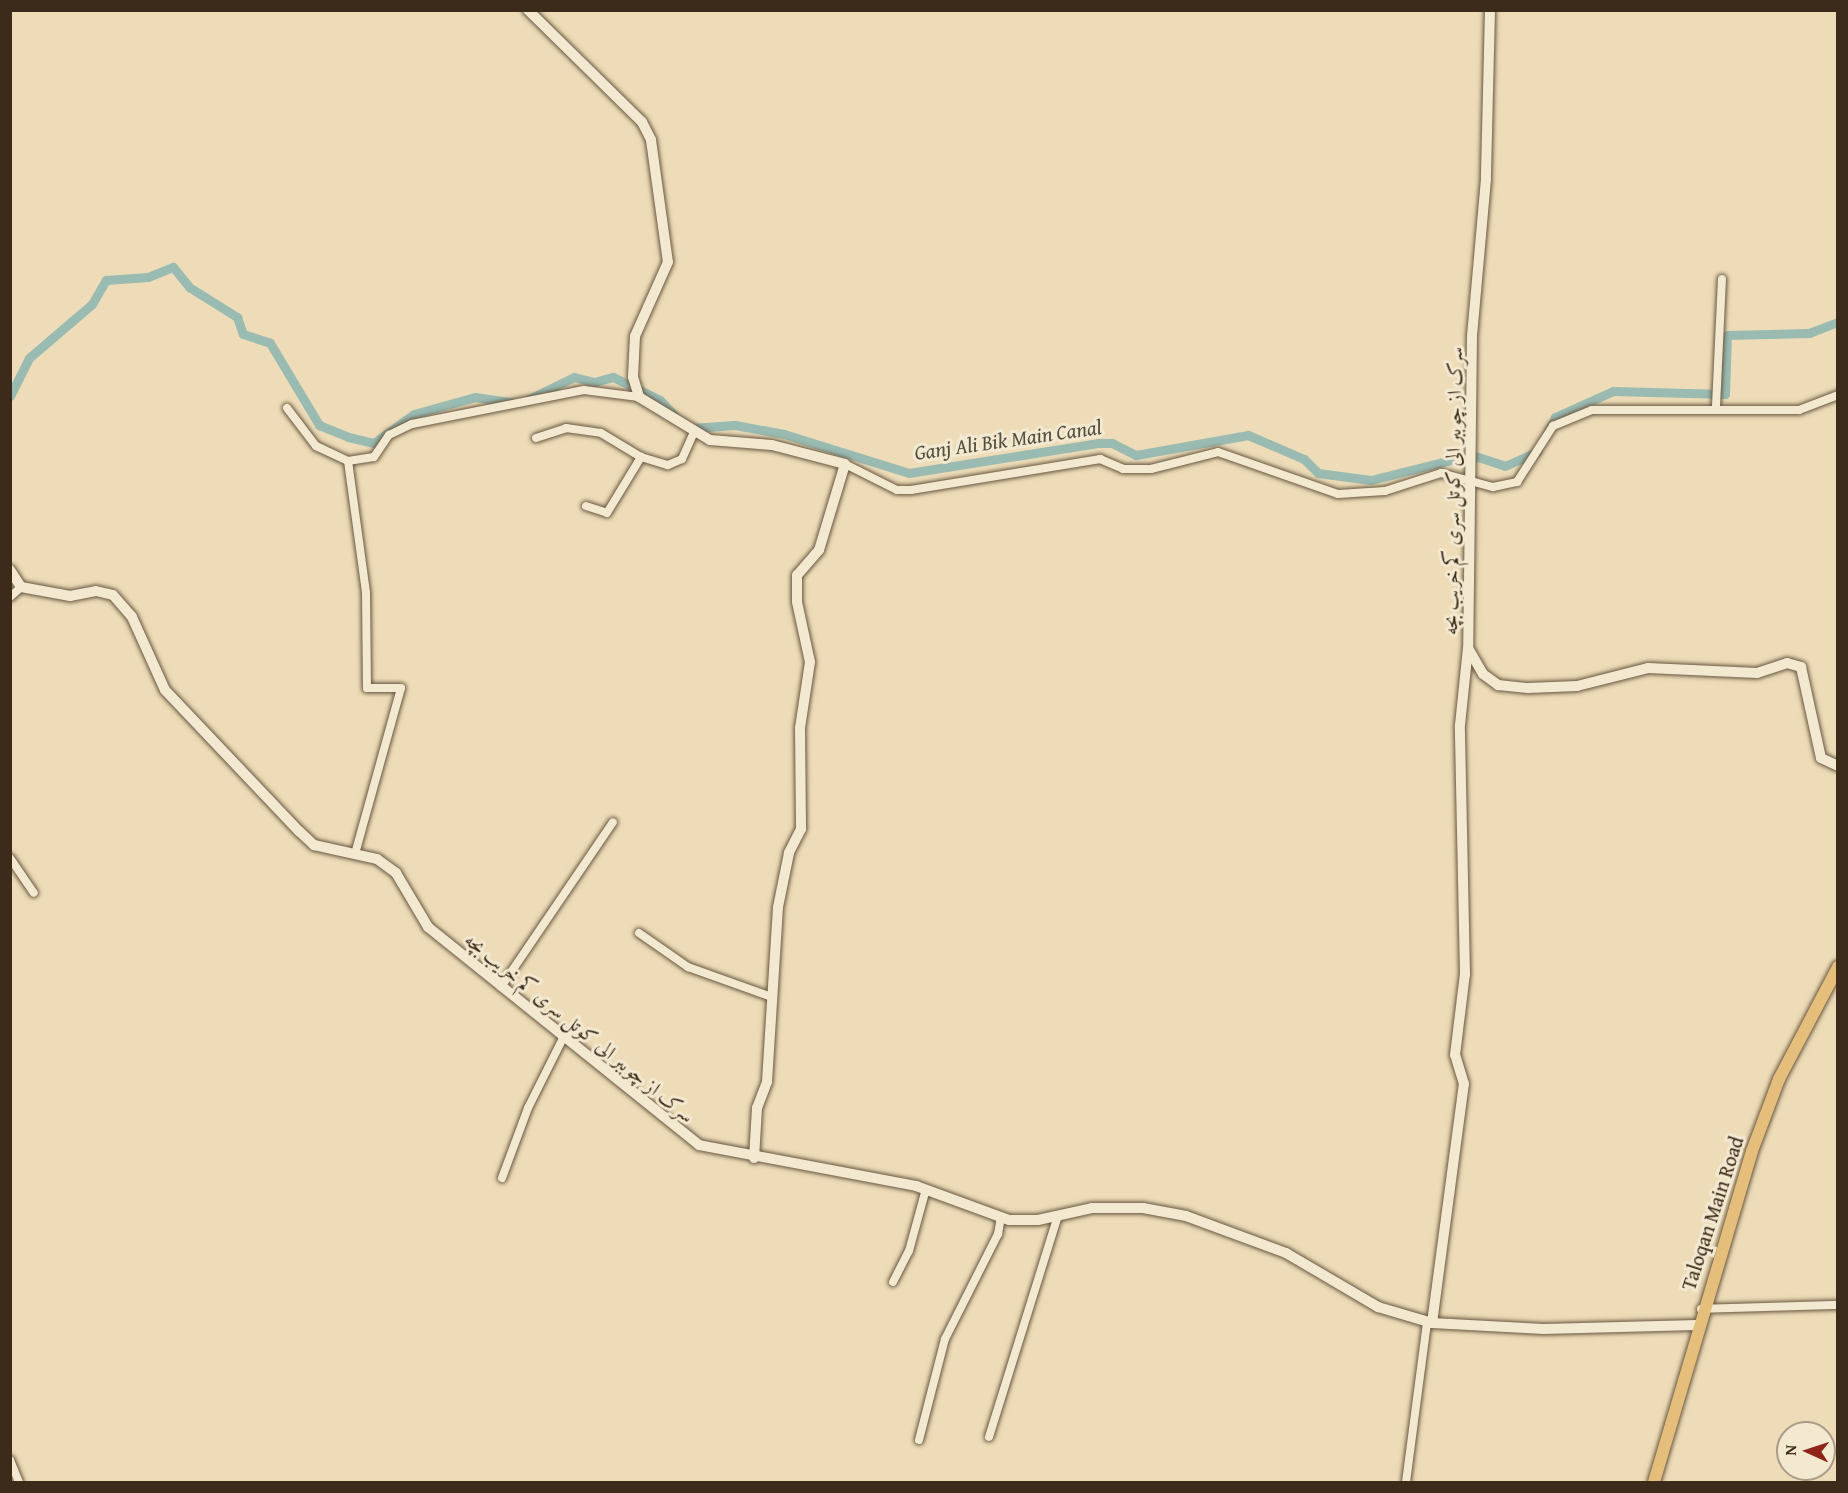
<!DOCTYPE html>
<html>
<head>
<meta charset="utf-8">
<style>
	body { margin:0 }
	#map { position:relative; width:1848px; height:1493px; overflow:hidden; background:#eddcb7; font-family:"Gentium Book Plus",Amiri,serif }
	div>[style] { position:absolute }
	.canal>* { height:9px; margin:-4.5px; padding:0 4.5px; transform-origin:4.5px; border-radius:4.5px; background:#99bbb2 }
	.roads { filter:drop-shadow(0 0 2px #685741) drop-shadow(0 0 2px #685741) }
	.minor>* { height:8px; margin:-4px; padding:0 4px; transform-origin:4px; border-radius:4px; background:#f3e8d0 }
	.tertiary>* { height:10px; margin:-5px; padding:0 5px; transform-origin:5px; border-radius:5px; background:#f3e8d0 }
	.primary>* { height:12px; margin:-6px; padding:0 6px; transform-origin:6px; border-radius:6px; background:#e6be7c }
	span { translate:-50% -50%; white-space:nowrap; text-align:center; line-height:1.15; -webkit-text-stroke:6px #f3e8d0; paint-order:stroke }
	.street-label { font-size:20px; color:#3c2b1a }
	.water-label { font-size:21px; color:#534f40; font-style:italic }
	.frame { position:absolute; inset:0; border:12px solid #3c2b1a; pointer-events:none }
	.north { position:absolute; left:1776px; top:1421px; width:60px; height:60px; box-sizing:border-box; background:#f3e8d0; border:2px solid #aa9c87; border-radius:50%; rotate:273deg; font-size:16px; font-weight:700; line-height:24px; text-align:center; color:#3c2b1a }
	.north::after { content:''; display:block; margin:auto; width:21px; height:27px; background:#8f2418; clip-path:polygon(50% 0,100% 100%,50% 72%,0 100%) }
</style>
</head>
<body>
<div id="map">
	<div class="canal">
		<i style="left:10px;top:396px;width:42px;rotate:-63.4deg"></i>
		<i style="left:29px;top:358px;width:83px;rotate:-40.6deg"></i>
		<i style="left:92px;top:304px;width:28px;rotate:-60deg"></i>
		<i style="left:106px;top:280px;width:42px;rotate:-4.1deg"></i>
		<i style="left:148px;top:277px;width:27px;rotate:-22deg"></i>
		<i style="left:173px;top:267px;width:26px;rotate:51deg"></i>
		<i style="left:189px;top:287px;width:57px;rotate:32deg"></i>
		<i style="left:237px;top:317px;width:18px;rotate:71deg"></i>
		<i style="left:243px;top:334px;width:28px;rotate:18deg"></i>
		<i style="left:270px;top:343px;width:96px;rotate:59.1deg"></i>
		<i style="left:319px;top:425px;width:31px;rotate:22deg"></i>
		<i style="left:348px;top:437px;width:27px;rotate:13deg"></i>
		<i style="left:374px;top:443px;width:49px;rotate:-35.9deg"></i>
		<i style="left:414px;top:414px;width:63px;rotate:-15.6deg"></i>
		<i style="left:475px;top:397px;width:41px;rotate:8.3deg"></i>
		<i style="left:529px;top:399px;width:50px;rotate:-26.1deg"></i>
		<i style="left:574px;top:377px;width:21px;rotate:14deg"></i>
		<i style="left:594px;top:382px;width:20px;rotate:-15deg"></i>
		<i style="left:613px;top:377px;width:52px;rotate:26.1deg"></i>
		<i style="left:660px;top:400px;width:22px;rotate:47deg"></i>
		<i style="left:691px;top:428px;width:44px;rotate:-3.9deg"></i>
		<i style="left:735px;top:425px;width:50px;rotate:10.4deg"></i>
		<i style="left:784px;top:434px;width:131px;rotate:17.3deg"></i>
		<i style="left:909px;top:473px;width:191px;rotate:-9deg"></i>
		<i style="left:1098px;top:443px;width:14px"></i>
		<i style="left:1112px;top:443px;width:27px;rotate:27deg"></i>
		<i style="left:1136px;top:455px;width:114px;rotate:-10.1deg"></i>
		<i style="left:1248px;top:435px;width:61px;rotate:23.2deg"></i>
		<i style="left:1304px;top:459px;width:20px;rotate:45deg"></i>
		<i style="left:1318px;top:473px;width:53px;rotate:7.5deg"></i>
		<i style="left:1371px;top:480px;width:87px;rotate:-14deg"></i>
		<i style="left:1455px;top:459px;width:23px;rotate:-5deg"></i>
		<i style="left:1478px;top:457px;width:28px;rotate:18deg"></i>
		<i style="left:1505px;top:466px;width:36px;rotate:-24deg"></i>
		<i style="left:1547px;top:433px;width:18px;rotate:-63deg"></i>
		<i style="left:1555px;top:417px;width:64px;rotate:-24.1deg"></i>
		<i style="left:1613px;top:391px;width:112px;rotate:1.5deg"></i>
		<i style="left:1725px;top:394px;width:59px;rotate:-88.1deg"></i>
		<i style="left:1727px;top:335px;width:82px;rotate:-1.4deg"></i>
		<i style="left:1809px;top:333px;width:31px;rotate:-21deg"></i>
	</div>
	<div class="roads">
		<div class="minor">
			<i style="left:1716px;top:406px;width:127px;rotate:-87.3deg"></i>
			<i style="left:287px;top:408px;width:48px;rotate:52.7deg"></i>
			<i style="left:316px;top:446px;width:35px;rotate:25deg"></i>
			<i style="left:348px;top:461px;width:26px;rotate:-9deg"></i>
			<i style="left:374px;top:457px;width:27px;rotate:-56deg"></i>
			<i style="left:389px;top:435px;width:25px;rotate:-26deg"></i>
			<i style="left:412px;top:424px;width:175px;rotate:-11.2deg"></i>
			<i style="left:584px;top:390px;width:55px;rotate:7.3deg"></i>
			<i style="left:536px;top:438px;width:32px;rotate:-18deg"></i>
			<i style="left:566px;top:428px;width:35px;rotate:8deg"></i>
			<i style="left:601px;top:433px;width:47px;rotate:31deg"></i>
			<i style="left:641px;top:457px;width:28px;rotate:17deg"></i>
			<i style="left:668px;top:465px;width:15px;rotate:-23deg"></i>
			<i style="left:682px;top:459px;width:30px;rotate:-66deg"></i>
			<i style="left:348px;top:461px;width:133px;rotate:82.2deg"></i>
			<i style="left:366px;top:593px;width:95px;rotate:89.4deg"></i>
			<i style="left:367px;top:688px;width:34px"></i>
			<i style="left:401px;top:688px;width:172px;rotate:105.5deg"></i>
			<i style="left:845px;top:464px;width:58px;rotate:26.6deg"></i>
			<i style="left:897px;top:490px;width:14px"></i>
			<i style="left:911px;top:490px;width:192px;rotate:-9.3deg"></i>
			<i style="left:1100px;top:459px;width:25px;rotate:23deg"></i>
			<i style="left:1123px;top:469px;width:28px"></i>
			<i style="left:1151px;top:469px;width:69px;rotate:-14.2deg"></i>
			<i style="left:1218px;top:452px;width:127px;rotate:19.3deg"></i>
			<i style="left:1338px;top:494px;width:47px;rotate:-3.7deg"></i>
			<i style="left:1385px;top:491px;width:59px;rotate:-17.8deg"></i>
			<i style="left:1441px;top:473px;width:54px;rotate:15.1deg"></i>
			<i style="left:1493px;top:487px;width:25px;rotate:-12deg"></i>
			<i style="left:1517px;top:482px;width:67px;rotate:-57.3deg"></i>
			<i style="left:1553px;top:426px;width:42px;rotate:-22.3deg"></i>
			<i style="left:1592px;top:410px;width:207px"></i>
			<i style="left:1799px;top:410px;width:42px;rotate:-21deg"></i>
			<i style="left:586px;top:506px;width:22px;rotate:18deg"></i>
			<i style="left:607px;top:513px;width:66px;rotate:-58.7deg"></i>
			<i style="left:10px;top:597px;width:15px;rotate:-42deg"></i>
			<i style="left:10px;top:858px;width:42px;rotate:55.6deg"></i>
			<i style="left:639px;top:933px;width:60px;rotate:34.8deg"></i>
			<i style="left:688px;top:967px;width:89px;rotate:19.7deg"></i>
			<i style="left:501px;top:987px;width:199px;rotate:-55.8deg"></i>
			<i style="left:502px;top:1178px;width:75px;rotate:-69.6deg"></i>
			<i style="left:528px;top:1108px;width:78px;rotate:-63.4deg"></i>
			<i style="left:893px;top:1282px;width:35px;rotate:-63deg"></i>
			<i style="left:909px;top:1251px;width:64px;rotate:-74.7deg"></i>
			<i style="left:1701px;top:1309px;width:137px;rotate:-1.7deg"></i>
			<i style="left:989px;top:1437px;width:232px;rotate:-72.7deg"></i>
			<i style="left:919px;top:1440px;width:104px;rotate:-75.6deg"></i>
			<i style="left:945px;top:1339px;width:118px;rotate:-63.2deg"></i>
			<i style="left:998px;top:1234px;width:17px;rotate:-80deg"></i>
			<i style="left:10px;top:1460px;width:24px;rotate:68deg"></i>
			<i style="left:1406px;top:1482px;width:161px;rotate:-82.5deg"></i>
		</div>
		<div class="tertiary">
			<i style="left:528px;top:10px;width:160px;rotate:44.5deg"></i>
			<i style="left:642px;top:122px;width:20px;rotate:63deg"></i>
			<i style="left:651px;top:140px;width:123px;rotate:82.1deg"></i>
			<i style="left:668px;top:262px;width:81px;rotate:114deg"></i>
			<i style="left:635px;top:336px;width:41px;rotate:92.8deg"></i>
			<i style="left:633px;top:377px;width:21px;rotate:73deg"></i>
			<i style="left:639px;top:397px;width:83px;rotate:31.2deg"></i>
			<i style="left:710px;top:440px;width:62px;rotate:4.6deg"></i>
			<i style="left:772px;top:445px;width:75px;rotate:14.6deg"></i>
			<i style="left:845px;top:464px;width:90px;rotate:106.8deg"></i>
			<i style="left:819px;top:550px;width:33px;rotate:131deg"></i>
			<i style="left:797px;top:575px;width:27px;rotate:90deg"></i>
			<i style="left:797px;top:602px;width:61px;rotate:77.8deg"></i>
			<i style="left:810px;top:662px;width:67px;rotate:98.6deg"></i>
			<i style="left:800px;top:728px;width:101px;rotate:89.4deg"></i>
			<i style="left:801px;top:829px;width:27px;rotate:117deg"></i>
			<i style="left:789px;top:853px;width:55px;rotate:101.5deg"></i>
			<i style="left:778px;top:907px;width:175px;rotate:93.6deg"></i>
			<i style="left:767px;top:1082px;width:28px;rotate:111deg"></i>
			<i style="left:757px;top:1108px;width:50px;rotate:93.4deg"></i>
			<i style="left:1490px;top:10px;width:169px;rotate:91.4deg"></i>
			<i style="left:1486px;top:179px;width:158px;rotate:95.1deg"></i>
			<i style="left:1472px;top:336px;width:312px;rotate:90.7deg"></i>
			<i style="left:1468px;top:648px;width:30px;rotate:60deg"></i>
			<i style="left:1483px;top:674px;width:19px;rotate:36deg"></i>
			<i style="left:1498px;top:685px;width:30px;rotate:6deg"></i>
			<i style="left:1528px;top:688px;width:49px;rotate:-2.3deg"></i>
			<i style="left:1577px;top:686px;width:73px;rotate:-14.2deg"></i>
			<i style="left:1648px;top:668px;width:109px;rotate:2.6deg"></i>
			<i style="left:1757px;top:673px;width:32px;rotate:-18deg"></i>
			<i style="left:1787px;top:663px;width:15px;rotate:16deg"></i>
			<i style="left:1801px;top:667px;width:93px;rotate:77.6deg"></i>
			<i style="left:1821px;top:758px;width:19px;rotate:25deg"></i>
			<i style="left:10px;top:570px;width:20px;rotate:57deg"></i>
			<i style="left:21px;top:587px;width:50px;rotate:10.4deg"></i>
			<i style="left:70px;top:596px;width:26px;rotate:-11deg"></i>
			<i style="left:96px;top:591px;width:17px;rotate:13deg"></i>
			<i style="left:113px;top:595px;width:29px;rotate:49deg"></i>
			<i style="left:132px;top:617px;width:80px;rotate:65.7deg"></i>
			<i style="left:165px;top:690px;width:195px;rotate:46.5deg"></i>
			<i style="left:299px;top:831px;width:21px;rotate:43deg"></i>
			<i style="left:314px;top:845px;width:65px;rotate:12.5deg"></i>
			<i style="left:377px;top:859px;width:24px;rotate:36deg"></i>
			<i style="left:396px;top:873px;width:63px;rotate:59.3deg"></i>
			<i style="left:428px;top:927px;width:348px;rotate:38.8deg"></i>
			<i style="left:699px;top:1145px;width:221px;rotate:10.7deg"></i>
			<i style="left:916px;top:1186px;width:99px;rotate:20.1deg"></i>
			<i style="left:1009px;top:1220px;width:29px"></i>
			<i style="left:1038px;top:1220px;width:55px;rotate:-12.5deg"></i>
			<i style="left:1092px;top:1208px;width:51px"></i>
			<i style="left:1143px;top:1208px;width:44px;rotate:10.5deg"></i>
			<i style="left:1186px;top:1216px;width:107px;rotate:20.3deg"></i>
			<i style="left:1286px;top:1253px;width:107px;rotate:30.4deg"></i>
			<i style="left:1378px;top:1307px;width:56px;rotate:16.5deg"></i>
			<i style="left:1432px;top:1323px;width:112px;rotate:3.1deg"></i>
			<i style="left:1544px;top:1329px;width:153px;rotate:-1.5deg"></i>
			<i style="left:1432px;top:1323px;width:241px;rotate:-82.4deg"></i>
			<i style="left:1464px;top:1084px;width:30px;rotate:-107deg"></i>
			<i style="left:1455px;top:1055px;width:82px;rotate:-83deg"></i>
			<i style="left:1465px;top:974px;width:249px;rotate:-91.2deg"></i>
			<i style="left:1460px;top:725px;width:77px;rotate:-84.1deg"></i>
		</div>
		<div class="primary">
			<i style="left:1654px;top:1482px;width:345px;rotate:-73.5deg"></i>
			<i style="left:1752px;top:1151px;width:77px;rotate:-69.4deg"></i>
			<i style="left:1779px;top:1079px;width:127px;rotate:-62.2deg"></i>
		</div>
	</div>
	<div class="street-label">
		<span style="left:1452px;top:491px;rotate:-89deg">سرک از چوببر الی کوتل سری کم خریب بچه</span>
		<span style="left:580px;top:1027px;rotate:39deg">سرک از چوببر الی کوتل سری کم خریب بچه</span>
		<span style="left:1712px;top:1213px;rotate:-72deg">Taloqan Main Road</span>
	</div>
	<div class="water-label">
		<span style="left:1008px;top:440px;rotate:-8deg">Ganj Ali Bik Main Canal</span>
	</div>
	<div class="frame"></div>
	<div class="north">N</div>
</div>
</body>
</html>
